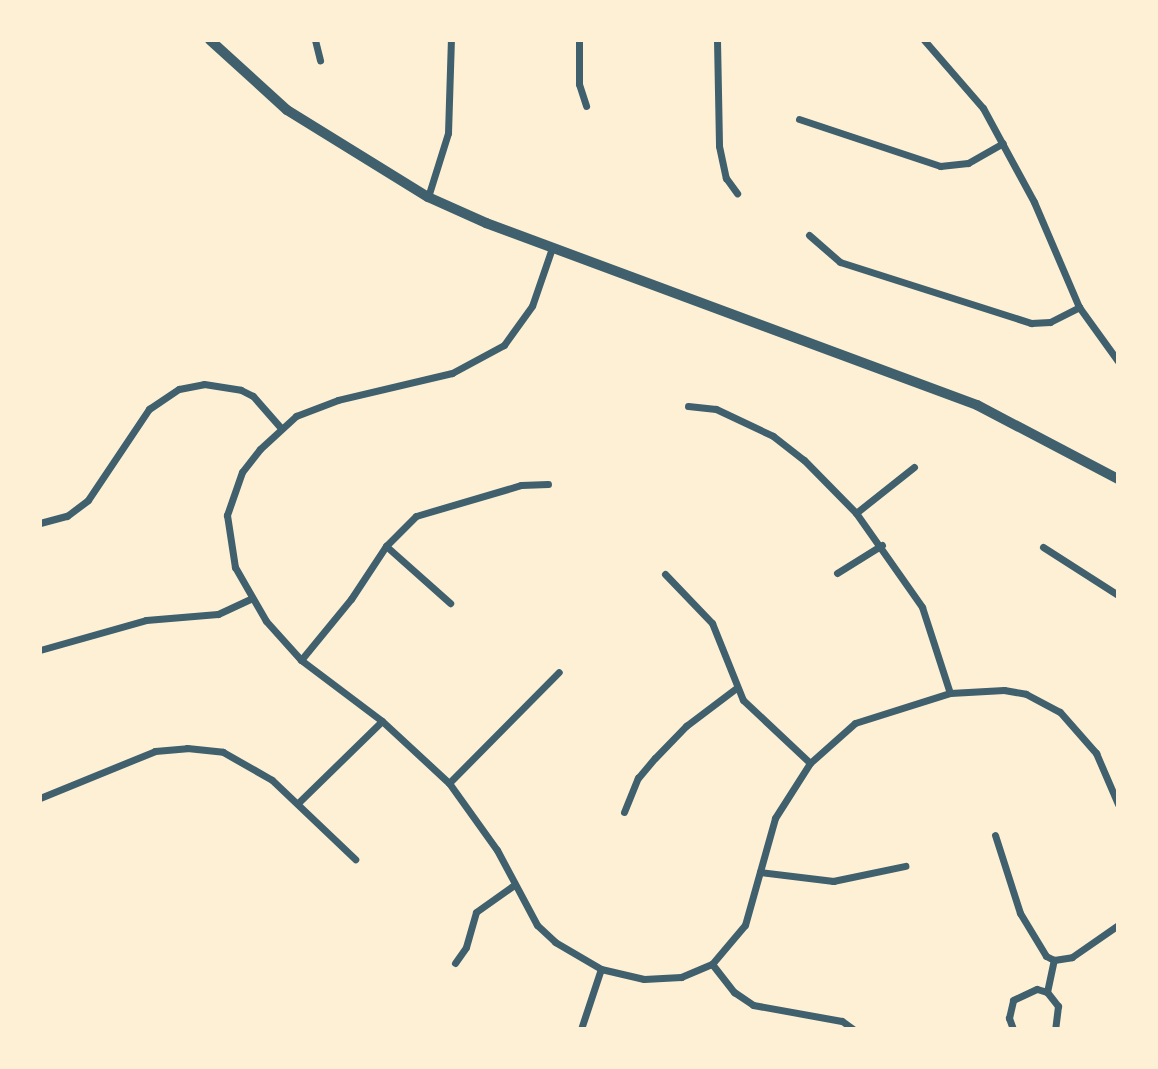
<!DOCTYPE html>
<html>
<head>
<meta charset="utf-8">
<style>
	body { margin:0 }
	#map { position:relative; width:1158px; height:1069px; overflow:hidden; background:#fdf0d5; font-family:"Crimson Pro",serif }
	div>[style] { position:absolute }
	.minor>* { height:7px; margin:-3.5px; padding:0 3.5px; transform-origin:3.5px; border-radius:3.5px; background:#3f606c }
	.tertiary>* { height:10px; margin:-5px; padding:0 5px; transform-origin:5px; border-radius:5px; background:#3f606c }
	span { translate:-50% -50%; white-space:nowrap; text-align:center; line-height:1.15; -webkit-text-stroke:7px #fdf0d5; paint-order:stroke }
	.frame { position:absolute; inset:0; border:42px solid #fdf0d5; pointer-events:none }
</style>
</head>
<body>
<div id="map">
	<div class="minor">
		<i style="left:315px;top:40px;width:21px;rotate:76deg"></i>
		<i style="left:579px;top:40px;width:44px;rotate:90deg"></i>
		<i style="left:579px;top:84px;width:23px;rotate:72deg"></i>
		<i style="left:717px;top:40px;width:106px;rotate:88.9deg"></i>
		<i style="left:719px;top:146px;width:33px;rotate:78deg"></i>
		<i style="left:726px;top:178px;width:19px;rotate:54deg"></i>
		<i style="left:924px;top:40px;width:90px;rotate:49.1deg"></i>
		<i style="left:983px;top:108px;width:107px;rotate:61.5deg"></i>
		<i style="left:1034px;top:202px;width:114px;rotate:66.8deg"></i>
		<i style="left:1079px;top:307px;width:67px;rotate:54.2deg"></i>
		<i style="left:799px;top:119px;width:149px;rotate:18.4deg"></i>
		<i style="left:940px;top:166px;width:28px;rotate:-6deg"></i>
		<i style="left:968px;top:163px;width:40px;rotate:-29.7deg"></i>
		<i style="left:428px;top:197px;width:67px;rotate:-72.6deg"></i>
		<i style="left:448px;top:133px;width:93px;rotate:-88.2deg"></i>
		<i style="left:809px;top:235px;width:41px;rotate:41.1deg"></i>
		<i style="left:840px;top:262px;width:201px;rotate:17.7deg"></i>
		<i style="left:1031px;top:323px;width:19px;rotate:-3deg"></i>
		<i style="left:1050px;top:322px;width:33px;rotate:-27deg"></i>
		<i style="left:552px;top:248px;width:61px;rotate:109deg"></i>
		<i style="left:532px;top:306px;width:48px;rotate:125.7deg"></i>
		<i style="left:504px;top:345px;width:59px;rotate:151.7deg"></i>
		<i style="left:452px;top:373px;width:117px;rotate:166.7deg"></i>
		<i style="left:338px;top:400px;width:45px;rotate:159.1deg"></i>
		<i style="left:296px;top:416px;width:49px;rotate:137.5deg"></i>
		<i style="left:260px;top:449px;width:29px;rotate:128deg"></i>
		<i style="left:242px;top:472px;width:46px;rotate:109.2deg"></i>
		<i style="left:227px;top:515px;width:53px;rotate:81.3deg"></i>
		<i style="left:235px;top:567px;width:62px;rotate:60.1deg"></i>
		<i style="left:266px;top:621px;width:52px;rotate:48.1deg"></i>
		<i style="left:301px;top:660px;width:101px;rotate:37deg"></i>
		<i style="left:382px;top:721px;width:91px;rotate:42.8deg"></i>
		<i style="left:449px;top:783px;width:82px;rotate:54.4deg"></i>
		<i style="left:497px;top:850px;width:85px;rotate:61.9deg"></i>
		<i style="left:537px;top:925px;width:25px;rotate:43deg"></i>
		<i style="left:555px;top:942px;width:53px;rotate:30.4deg"></i>
		<i style="left:601px;top:969px;width:44px;rotate:13.1deg"></i>
		<i style="left:644px;top:979px;width:37px;rotate:-3deg"></i>
		<i style="left:681px;top:977px;width:34px;rotate:-23deg"></i>
		<i style="left:712px;top:964px;width:51px;rotate:-49.8deg"></i>
		<i style="left:745px;top:925px;width:111px;rotate:-74.3deg"></i>
		<i style="left:775px;top:818px;width:65px;rotate:-57.5deg"></i>
		<i style="left:810px;top:763px;width:60px;rotate:-41.6deg"></i>
		<i style="left:855px;top:723px;width:100px;rotate:-17.5deg"></i>
		<i style="left:950px;top:693px;width:54px;rotate:-3.2deg"></i>
		<i style="left:1004px;top:690px;width:22px;rotate:10deg"></i>
		<i style="left:1026px;top:694px;width:38px;rotate:28deg"></i>
		<i style="left:1060px;top:712px;width:55px;rotate:48.7deg"></i>
		<i style="left:1096px;top:753px;width:56px;rotate:66.7deg"></i>
		<i style="left:688px;top:406px;width:28px;rotate:6deg"></i>
		<i style="left:716px;top:409px;width:63px;rotate:25.3deg"></i>
		<i style="left:773px;top:436px;width:39px;rotate:38deg"></i>
		<i style="left:804px;top:460px;width:74px;rotate:45.5deg"></i>
		<i style="left:856px;top:513px;width:115px;rotate:54.9deg"></i>
		<i style="left:922px;top:607px;width:90px;rotate:72deg"></i>
		<i style="left:856px;top:513px;width:74px;rotate:-38.4deg"></i>
		<i style="left:40px;top:523px;width:28px;rotate:-15deg"></i>
		<i style="left:67px;top:516px;width:26px;rotate:-37deg"></i>
		<i style="left:88px;top:500px;width:110px;rotate:-56.2deg"></i>
		<i style="left:149px;top:409px;width:36px;rotate:-34deg"></i>
		<i style="left:179px;top:389px;width:25px;rotate:-11deg"></i>
		<i style="left:204px;top:384px;width:37px;rotate:9deg"></i>
		<i style="left:241px;top:390px;width:13px;rotate:27deg"></i>
		<i style="left:253px;top:396px;width:41px;rotate:48.9deg"></i>
		<i style="left:386px;top:546px;width:86px;rotate:41.7deg"></i>
		<i style="left:1043px;top:547px;width:89px;rotate:32.6deg"></i>
		<i style="left:837px;top:573px;width:53px;rotate:-31.9deg"></i>
		<i style="left:665px;top:574px;width:68px;rotate:46.2deg"></i>
		<i style="left:712px;top:623px;width:83px;rotate:68.1deg"></i>
		<i style="left:743px;top:700px;width:92px;rotate:43.2deg"></i>
		<i style="left:40px;top:650px;width:110px;rotate:-15.8deg"></i>
		<i style="left:146px;top:620px;width:72px;rotate:-4.8deg"></i>
		<i style="left:218px;top:614px;width:35px;rotate:-25deg"></i>
		<i style="left:301px;top:660px;width:79px;rotate:-50.7deg"></i>
		<i style="left:351px;top:599px;width:64px;rotate:-56.6deg"></i>
		<i style="left:386px;top:546px;width:42px;rotate:-45deg"></i>
		<i style="left:416px;top:516px;width:109px;rotate:-16.4deg"></i>
		<i style="left:521px;top:485px;width:27px;rotate:-2deg"></i>
		<i style="left:449px;top:783px;width:156px;rotate:-45.3deg"></i>
		<i style="left:40px;top:798px;width:124px;rotate:-22.2deg"></i>
		<i style="left:155px;top:751px;width:32px;rotate:-5deg"></i>
		<i style="left:187px;top:748px;width:36px;rotate:6deg"></i>
		<i style="left:223px;top:752px;width:56px;rotate:29.7deg"></i>
		<i style="left:272px;top:780px;width:115px;rotate:43.6deg"></i>
		<i style="left:298px;top:803px;width:117px;rotate:-44.3deg"></i>
		<i style="left:624px;top:812px;width:37px;rotate:-68deg"></i>
		<i style="left:638px;top:778px;width:26px;rotate:-50deg"></i>
		<i style="left:655px;top:758px;width:45px;rotate:-45.9deg"></i>
		<i style="left:686px;top:726px;width:61px;rotate:-37.1deg"></i>
		<i style="left:995px;top:835px;width:82px;rotate:72.2deg"></i>
		<i style="left:1020px;top:913px;width:50px;rotate:58.8deg"></i>
		<i style="left:1046px;top:956px;width:9px;rotate:27deg"></i>
		<i style="left:1054px;top:960px;width:18px;rotate:-9deg"></i>
		<i style="left:1072px;top:957px;width:56px;rotate:-34.8deg"></i>
		<i style="left:760px;top:872px;width:74px;rotate:7deg"></i>
		<i style="left:833px;top:881px;width:74px;rotate:-11.8deg"></i>
		<i style="left:455px;top:963px;width:19px;rotate:-55deg"></i>
		<i style="left:466px;top:947px;width:36px;rotate:-74deg"></i>
		<i style="left:476px;top:912px;width:47px;rotate:-35.4deg"></i>
		<i style="left:712px;top:964px;width:36px;rotate:52deg"></i>
		<i style="left:734px;top:992px;width:23px;rotate:34deg"></i>
		<i style="left:753px;top:1005px;width:90px;rotate:10.2deg"></i>
		<i style="left:842px;top:1021px;width:14px;rotate:36deg"></i>
		<i style="left:1047px;top:992px;width:33px;rotate:-78deg"></i>
		<i style="left:581px;top:1029px;width:63px;rotate:-71.6deg"></i>
		<i style="left:1013px;top:1029px;width:12px;rotate:-110deg"></i>
		<i style="left:1009px;top:1018px;width:18px;rotate:-77deg"></i>
		<i style="left:1013px;top:1000px;width:26px;rotate:-25deg"></i>
		<i style="left:1037px;top:989px;width:10px;rotate:17deg"></i>
		<i style="left:1047px;top:992px;width:18px;rotate:52deg"></i>
		<i style="left:1058px;top:1006px;width:23px;rotate:97deg"></i>
	</div>
	<div class="tertiary">
		<i style="left:210px;top:40px;width:104px;rotate:42.3deg"></i>
		<i style="left:287px;top:110px;width:166px;rotate:31.7deg"></i>
		<i style="left:428px;top:197px;width:64px;rotate:24.1deg"></i>
		<i style="left:486px;top:223px;width:524px;rotate:20.34deg"></i>
		<i style="left:977px;top:405px;width:159px;rotate:27.7deg"></i>
	</div>
	<div class="frame"></div>
</div>
</body>
</html>
